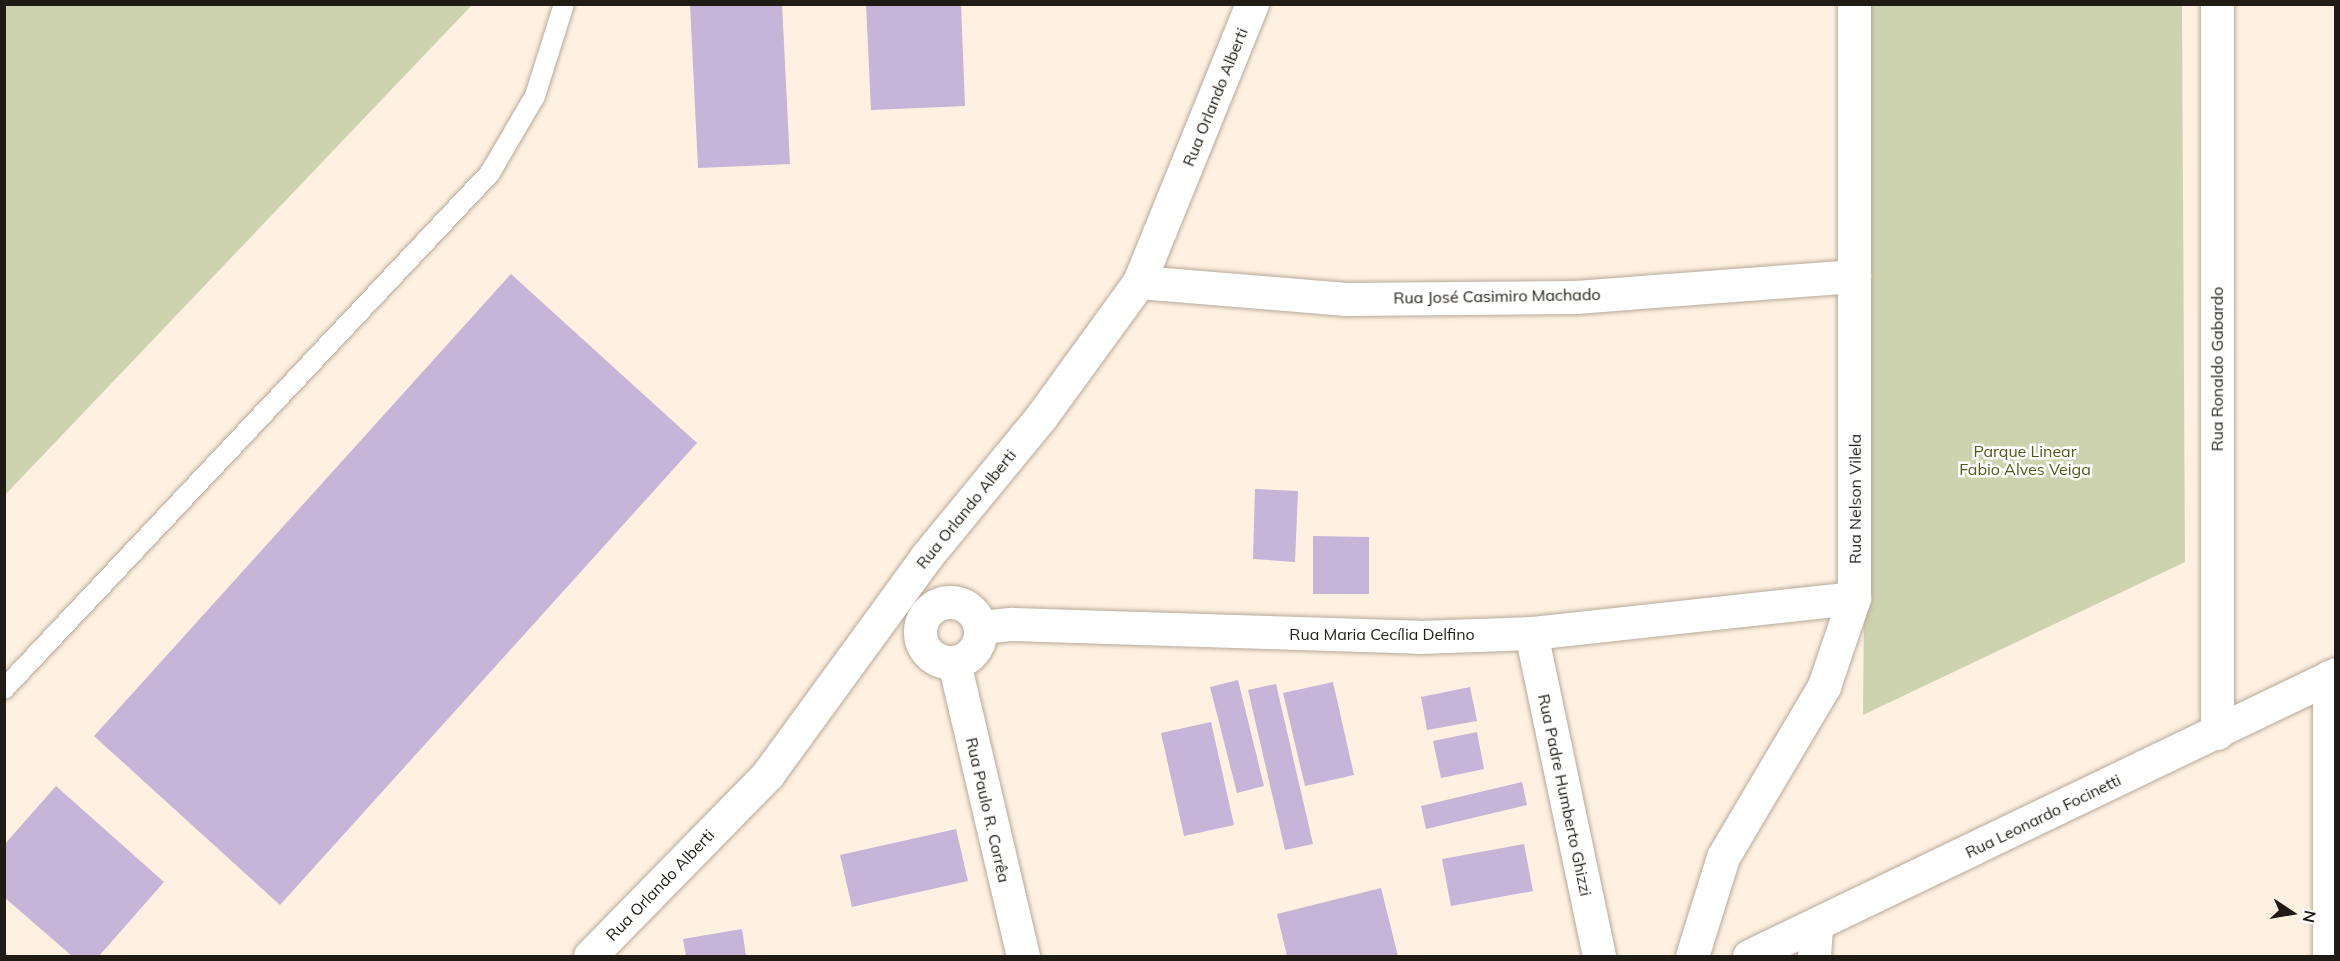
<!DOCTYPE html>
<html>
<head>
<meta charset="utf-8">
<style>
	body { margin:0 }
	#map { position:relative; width:2340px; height:961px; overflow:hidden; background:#fff1e1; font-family:Mulish,sans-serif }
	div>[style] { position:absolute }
	.green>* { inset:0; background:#ced3af }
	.building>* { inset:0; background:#c6b4d9 }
	.roads { filter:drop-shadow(0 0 2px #b6aa9a) drop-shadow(0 0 2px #b6aa9a) }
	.lane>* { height:20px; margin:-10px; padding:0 10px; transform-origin:10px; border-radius:10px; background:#fff }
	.street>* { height:33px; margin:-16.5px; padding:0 16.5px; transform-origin:16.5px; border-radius:16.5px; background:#fff }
	.street>.ring { margin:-16.5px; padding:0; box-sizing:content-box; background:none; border:33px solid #fff; border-radius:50% }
	span { translate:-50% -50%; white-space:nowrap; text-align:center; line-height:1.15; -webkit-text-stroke:5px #fff; paint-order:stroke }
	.street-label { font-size:16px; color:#201b15 }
	.park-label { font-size:16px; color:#535919 }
	.frame { position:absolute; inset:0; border:6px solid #201b15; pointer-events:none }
	.north { position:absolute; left:2262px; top:883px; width:60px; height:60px; -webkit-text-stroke:4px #fff; paint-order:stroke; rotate:102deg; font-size:16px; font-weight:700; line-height:24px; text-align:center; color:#201b15 }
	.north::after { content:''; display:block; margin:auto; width:21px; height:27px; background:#201b15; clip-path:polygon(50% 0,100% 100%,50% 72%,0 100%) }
</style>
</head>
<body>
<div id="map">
	<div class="green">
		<i style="clip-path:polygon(5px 4px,472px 5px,5px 495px,4px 5px)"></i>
		<i style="clip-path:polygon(1869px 5px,2182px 5px,2185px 562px,1863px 715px)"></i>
	</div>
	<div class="building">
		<i style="clip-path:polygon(690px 4px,782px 4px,790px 164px,698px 168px)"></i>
		<i style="clip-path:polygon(866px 4px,961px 4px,965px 106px,871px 110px)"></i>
		<i style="clip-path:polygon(511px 274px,697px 443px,280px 905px,94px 736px)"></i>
		<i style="clip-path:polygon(1255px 489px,1298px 491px,1295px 562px,1253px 559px)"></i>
		<i style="clip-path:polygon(1313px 536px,1369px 537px,1369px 594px,1313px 594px)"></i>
		<i style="clip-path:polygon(1238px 680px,1264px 786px,1237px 793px,1210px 687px)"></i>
		<i style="clip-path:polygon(1333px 682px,1354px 775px,1305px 786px,1283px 693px)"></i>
		<i style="clip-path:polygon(1276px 684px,1313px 844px,1285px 850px,1248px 690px)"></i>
		<i style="clip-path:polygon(1470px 687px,1477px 721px,1427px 730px,1421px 697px)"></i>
		<i style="clip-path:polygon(1211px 722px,1234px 825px,1184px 836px,1161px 733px)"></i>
		<i style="clip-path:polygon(1477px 732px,1484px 769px,1441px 778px,1433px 741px)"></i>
		<i style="clip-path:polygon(1522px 782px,1527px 805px,1426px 829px,1421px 806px)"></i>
		<i style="clip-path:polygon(56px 786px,164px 882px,99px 956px,72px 956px,4px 897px,4px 845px)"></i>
		<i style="clip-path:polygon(956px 829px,968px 881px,852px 907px,840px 855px)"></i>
		<i style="clip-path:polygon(1524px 844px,1533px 891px,1451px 906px,1442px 859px)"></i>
		<i style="clip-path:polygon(1381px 888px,1398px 956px,1287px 956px,1277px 914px)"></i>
		<i style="clip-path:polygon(742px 929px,746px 956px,686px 956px,683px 939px)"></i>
	</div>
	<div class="roads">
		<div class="lane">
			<i style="left:4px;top:689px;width:709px;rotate:-46.71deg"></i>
			<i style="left:490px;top:173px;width:89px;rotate:-59.7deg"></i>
			<i style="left:535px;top:96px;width:96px;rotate:-72.5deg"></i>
		</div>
		<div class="street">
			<i style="left:1139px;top:282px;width:208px;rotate:4.7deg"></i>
			<i style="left:1346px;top:299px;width:229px;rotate:-0.5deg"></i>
			<i style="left:1575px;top:297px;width:280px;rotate:-4.3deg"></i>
			<i class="ring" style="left:920px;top:602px;width:27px;height:27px"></i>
			<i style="left:981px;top:627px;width:31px;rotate:-6deg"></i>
			<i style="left:1012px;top:624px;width:407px;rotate:1.8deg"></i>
			<i style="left:1419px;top:637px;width:112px;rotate:-2deg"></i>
			<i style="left:1531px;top:633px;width:325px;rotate:-6.2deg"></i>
			<i style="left:1531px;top:633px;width:330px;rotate:78.1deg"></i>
			<i style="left:954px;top:662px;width:302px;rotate:76.8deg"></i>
			<i style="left:2217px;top:733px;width:729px;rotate:-90deg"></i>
			<i style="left:590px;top:956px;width:255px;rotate:-45.6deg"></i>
			<i style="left:768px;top:774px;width:268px;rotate:-53.9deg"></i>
			<i style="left:926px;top:557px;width:181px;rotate:-50.6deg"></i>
			<i style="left:1041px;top:417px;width:167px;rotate:-54deg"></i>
			<i style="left:1139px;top:282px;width:300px;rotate:-67.9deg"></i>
			<i style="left:1692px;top:956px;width:104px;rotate:-72.6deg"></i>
			<i style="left:1723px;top:857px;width:199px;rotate:-59.4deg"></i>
			<i style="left:1824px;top:686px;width:93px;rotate:-71.2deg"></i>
			<i style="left:1854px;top:598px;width:594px;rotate:-90deg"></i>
			<i style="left:1749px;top:956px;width:651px;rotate:-25.66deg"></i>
			<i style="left:1814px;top:956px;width:31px;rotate:-86deg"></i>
			<i style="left:2329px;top:956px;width:279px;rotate:-90deg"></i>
		</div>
	</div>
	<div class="street-label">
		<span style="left:1215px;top:97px;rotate:-68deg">Rua Orlando Alberti</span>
		<span style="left:1497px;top:296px;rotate:-1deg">Rua José Casimiro Machado</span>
		<span style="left:2217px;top:369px;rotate:-90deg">Rua Ronaldo Gabardo</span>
		<span style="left:1855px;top:499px;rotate:-90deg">Rua Nelson Vilela</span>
		<span style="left:966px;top:509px;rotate:-51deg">Rua Orlando Alberti</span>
		<span style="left:1382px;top:634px">Rua Maria Cecília Delfino</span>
		<span style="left:1565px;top:795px;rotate:78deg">Rua Padre Humberto Ghizzi</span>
		<span style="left:988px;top:810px;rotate:77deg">Rua Paulo R. Corrêa</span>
		<span style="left:2043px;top:816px;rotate:-26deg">Rua Leonardo Focinetti</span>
		<span style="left:660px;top:885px;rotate:-46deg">Rua Orlando Alberti</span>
	</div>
	<div class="park-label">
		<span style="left:2025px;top:460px">Parque Linear<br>Fabio Alves Veiga</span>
	</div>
	<div class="frame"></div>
	<div class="north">N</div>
</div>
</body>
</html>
